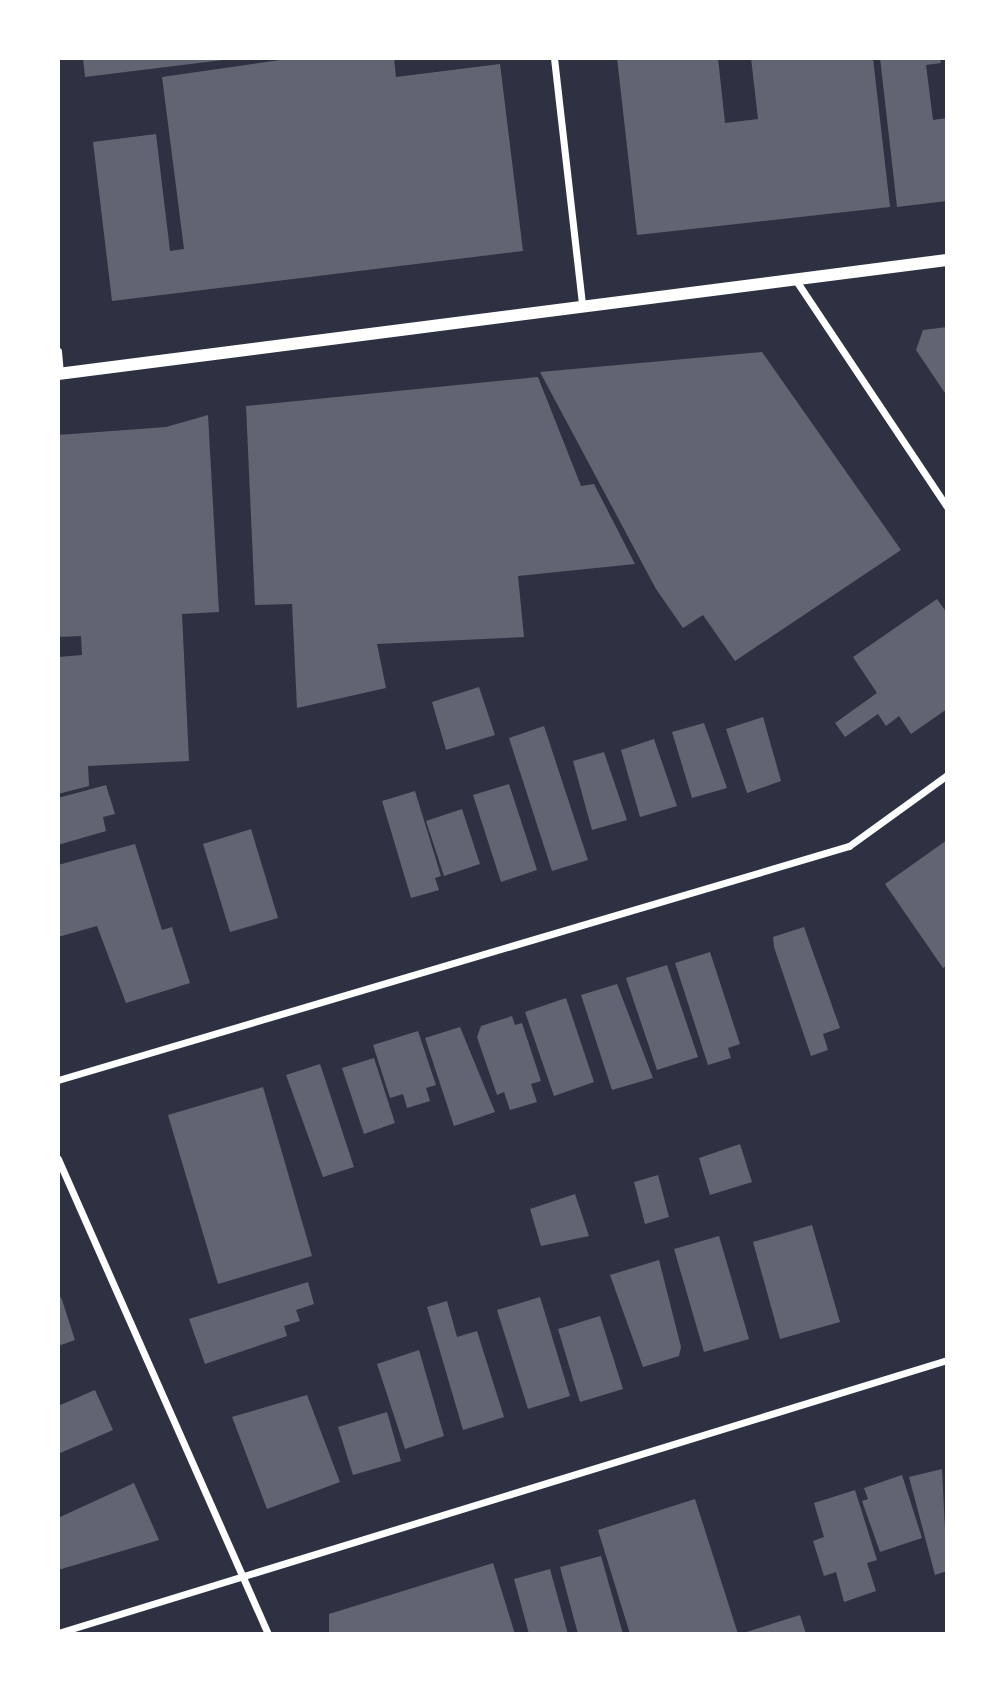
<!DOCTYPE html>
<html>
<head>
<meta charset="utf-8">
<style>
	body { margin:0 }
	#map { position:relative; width:1005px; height:1692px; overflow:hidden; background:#2d3142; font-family:"DejaVu Sans",sans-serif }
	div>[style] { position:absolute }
	.building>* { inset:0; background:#626471 }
	.minor>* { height:7px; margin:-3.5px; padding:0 3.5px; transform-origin:3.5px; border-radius:3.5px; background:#fff }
	.tertiary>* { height:12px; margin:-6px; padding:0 6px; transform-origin:6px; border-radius:6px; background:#fff }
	span { translate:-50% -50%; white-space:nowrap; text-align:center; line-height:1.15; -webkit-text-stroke:7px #fff; paint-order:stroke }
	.frame { position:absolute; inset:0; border:60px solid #fff; pointer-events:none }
</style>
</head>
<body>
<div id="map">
	<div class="building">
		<i style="clip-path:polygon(83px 58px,231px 58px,231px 59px,85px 77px)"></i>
		<i style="clip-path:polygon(294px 58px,394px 58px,396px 77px,500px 64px,523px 251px,112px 301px,93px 142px,156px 134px,170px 251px,184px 249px,162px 77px)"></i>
		<i style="clip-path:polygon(617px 58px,718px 58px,725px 123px,758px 119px,751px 58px,873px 58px,890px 207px,637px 235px)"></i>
		<i style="clip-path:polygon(880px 58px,940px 58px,941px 63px,926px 65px,933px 120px,947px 118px,947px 201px,897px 207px)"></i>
		<i style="clip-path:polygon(947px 327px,947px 396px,916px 350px,923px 330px)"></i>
		<i style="clip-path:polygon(762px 352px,901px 550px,735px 661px,703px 615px,683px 628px,656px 589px,540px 372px)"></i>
		<i style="clip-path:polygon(538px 377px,581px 486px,594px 484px,635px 564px,518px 576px,524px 637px,377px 644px,386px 688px,297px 708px,292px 604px,255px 605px,246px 406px)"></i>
		<i style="clip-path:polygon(208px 415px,219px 612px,182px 614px,189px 761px,88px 766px,89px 786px,58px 794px,58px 657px,82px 655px,81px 636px,58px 637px,58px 435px,166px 427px)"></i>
		<i style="clip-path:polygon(937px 599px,947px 613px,947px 709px,911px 734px,899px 716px,886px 726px,878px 714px,845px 737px,835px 723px,877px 693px,853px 657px)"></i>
		<i style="clip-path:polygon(479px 687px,495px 735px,446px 750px,432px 702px)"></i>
		<i style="clip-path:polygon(763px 717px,781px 781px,747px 793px,726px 729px)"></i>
		<i style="clip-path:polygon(704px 723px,727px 788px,692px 798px,672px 732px)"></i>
		<i style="clip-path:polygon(544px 726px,588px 860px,552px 871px,509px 738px)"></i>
		<i style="clip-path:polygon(654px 739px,677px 806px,640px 817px,621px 750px)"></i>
		<i style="clip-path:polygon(604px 752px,627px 820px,592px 830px,573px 761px)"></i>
		<i style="clip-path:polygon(509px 784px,537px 870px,501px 882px,473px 795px)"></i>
		<i style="clip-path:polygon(106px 785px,115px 814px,103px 817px,106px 831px,58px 845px,58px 798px)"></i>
		<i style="clip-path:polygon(415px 791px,441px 876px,435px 878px,439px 890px,411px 898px,382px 801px)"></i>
		<i style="clip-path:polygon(462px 809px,480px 864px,444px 876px,426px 821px)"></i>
		<i style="clip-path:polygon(251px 829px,278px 918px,230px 932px,203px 844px)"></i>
		<i style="clip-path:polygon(947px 840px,947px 965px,943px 968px,885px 884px)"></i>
		<i style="clip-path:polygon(135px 844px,162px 930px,172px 927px,190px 983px,126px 1003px,97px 926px,58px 937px,58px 865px)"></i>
		<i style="clip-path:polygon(804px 927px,840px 1028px,823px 1034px,828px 1050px,811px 1056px,774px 947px,773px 937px)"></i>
		<i style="clip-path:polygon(710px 952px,740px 1044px,728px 1048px,731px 1058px,708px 1065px,675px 963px)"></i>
		<i style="clip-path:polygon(667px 965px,698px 1057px,657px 1070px,626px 978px)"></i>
		<i style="clip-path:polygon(617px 984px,653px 1078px,612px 1090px,581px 995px)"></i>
		<i style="clip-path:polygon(566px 998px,594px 1082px,554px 1096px,525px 1012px)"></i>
		<i style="clip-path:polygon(512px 1016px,515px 1025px,522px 1023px,541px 1081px,531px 1084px,537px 1102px,510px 1110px,504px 1092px,497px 1095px,477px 1037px,481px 1026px)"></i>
		<i style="clip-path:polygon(460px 1027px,495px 1112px,454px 1126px,425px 1038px)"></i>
		<i style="clip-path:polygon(418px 1031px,436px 1085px,426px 1088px,430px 1101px,407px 1108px,403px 1094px,390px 1098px,373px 1045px)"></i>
		<i style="clip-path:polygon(374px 1058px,395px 1123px,364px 1134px,342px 1068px)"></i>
		<i style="clip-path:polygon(320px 1064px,354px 1167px,323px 1177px,286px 1075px)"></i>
		<i style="clip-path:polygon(263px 1087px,312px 1256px,218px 1284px,168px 1115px)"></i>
		<i style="clip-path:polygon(740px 1144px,752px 1182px,710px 1195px,699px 1158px)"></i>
		<i style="clip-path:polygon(658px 1175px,669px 1217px,645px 1224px,634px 1182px)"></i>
		<i style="clip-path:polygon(575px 1194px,589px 1236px,541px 1246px,530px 1209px)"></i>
		<i style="clip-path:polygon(812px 1225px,840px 1322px,780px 1339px,753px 1242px)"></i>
		<i style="clip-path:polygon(719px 1236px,749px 1339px,704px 1352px,674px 1249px)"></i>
		<i style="clip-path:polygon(659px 1260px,681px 1347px,679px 1356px,643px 1367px,610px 1275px)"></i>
		<i style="clip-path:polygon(308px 1282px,314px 1304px,296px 1310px,300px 1321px,284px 1326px,287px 1336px,205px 1364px,189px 1319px)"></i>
		<i style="clip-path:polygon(61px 1297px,75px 1340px,58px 1346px,58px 1299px)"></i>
		<i style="clip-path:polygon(540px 1297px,570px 1396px,528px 1409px,497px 1310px)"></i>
		<i style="clip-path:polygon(447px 1301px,457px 1337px,477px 1331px,504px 1417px,463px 1430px,427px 1307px)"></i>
		<i style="clip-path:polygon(600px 1316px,623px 1389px,580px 1402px,558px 1329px)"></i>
		<i style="clip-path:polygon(419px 1350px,444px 1436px,405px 1449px,377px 1364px)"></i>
		<i style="clip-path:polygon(95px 1390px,113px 1430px,58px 1454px,58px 1406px)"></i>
		<i style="clip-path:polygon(307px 1395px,340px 1482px,267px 1509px,232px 1417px)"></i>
		<i style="clip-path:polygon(387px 1412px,401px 1461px,353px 1475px,338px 1427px)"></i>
		<i style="clip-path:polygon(942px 1469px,947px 1571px,935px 1575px,909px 1477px)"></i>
		<i style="clip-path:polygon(902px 1475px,922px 1538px,880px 1552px,862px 1501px,868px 1499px,864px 1488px)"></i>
		<i style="clip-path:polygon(134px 1483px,159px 1540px,58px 1570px,58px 1518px)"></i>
		<i style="clip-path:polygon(855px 1490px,877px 1560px,867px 1563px,876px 1591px,844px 1602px,836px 1572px,824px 1576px,813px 1541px,824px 1537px,814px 1503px)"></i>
		<i style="clip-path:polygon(695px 1499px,738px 1634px,630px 1634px,598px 1530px)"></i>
		<i style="clip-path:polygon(601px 1556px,623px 1634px,578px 1634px,560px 1567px)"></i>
		<i style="clip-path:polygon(493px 1563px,515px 1634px,329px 1634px,329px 1614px)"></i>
		<i style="clip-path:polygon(550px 1569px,568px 1634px,529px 1634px,514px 1579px)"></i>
		<i style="clip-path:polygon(800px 1615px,806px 1634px,740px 1634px)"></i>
	</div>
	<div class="minor">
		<i style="left:554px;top:58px;width:248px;rotate:83.5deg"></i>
		<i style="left:797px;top:282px;width:270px;rotate:56.3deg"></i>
		<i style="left:58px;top:351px;width:23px;rotate:85deg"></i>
		<i style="left:58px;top:1080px;width:825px;rotate:-16.48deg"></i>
		<i style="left:849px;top:846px;width:121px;rotate:-35.9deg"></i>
		<i style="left:58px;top:1159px;width:519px;rotate:66.15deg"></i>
		<i style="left:58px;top:1633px;width:930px;rotate:-17.07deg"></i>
	</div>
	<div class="tertiary">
		<i style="left:58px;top:374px;width:896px;rotate:-7.31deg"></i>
	</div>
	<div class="frame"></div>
</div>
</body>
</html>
